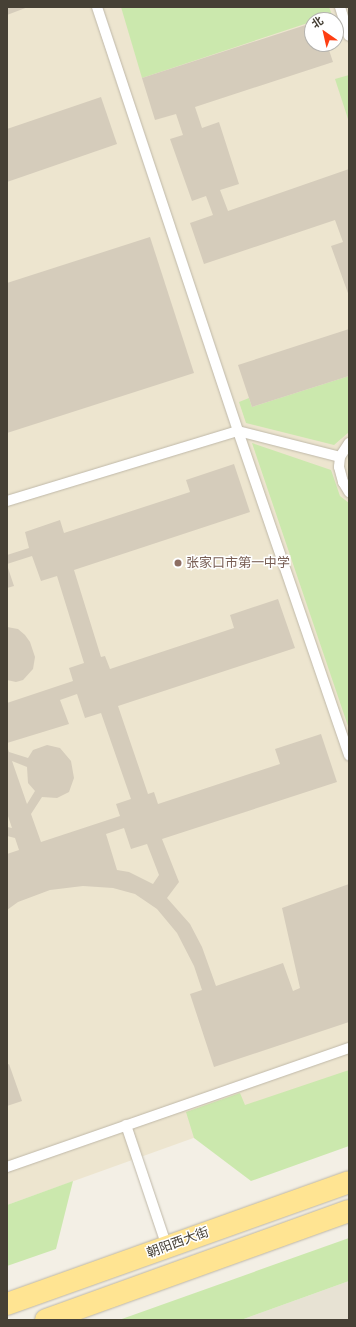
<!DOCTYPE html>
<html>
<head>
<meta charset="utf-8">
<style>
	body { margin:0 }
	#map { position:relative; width:356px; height:1327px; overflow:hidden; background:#f3efe5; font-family:Karla,"Noto Sans SC",sans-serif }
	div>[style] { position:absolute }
	.residential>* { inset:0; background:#e7e2d3 }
	.education>* { inset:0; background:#ede5cf }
	.green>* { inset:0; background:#cbe8ad }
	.building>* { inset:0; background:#d5ccbb }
	.roads { filter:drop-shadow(0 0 1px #bfb8a8) drop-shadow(0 0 1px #bfb8a8) }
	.lane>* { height:10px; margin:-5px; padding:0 5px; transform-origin:5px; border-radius:5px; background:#fff }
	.primary>* { height:22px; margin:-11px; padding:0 11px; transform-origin:11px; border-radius:11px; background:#ffe492 }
	.dots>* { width:11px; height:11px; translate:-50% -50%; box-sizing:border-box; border:2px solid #fff; border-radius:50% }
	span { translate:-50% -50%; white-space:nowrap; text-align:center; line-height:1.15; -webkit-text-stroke:3px #fff; paint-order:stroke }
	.education-label { font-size:13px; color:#785e54 }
	.left { translate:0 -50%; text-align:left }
	.street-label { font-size:13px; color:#464035 }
	.frame { position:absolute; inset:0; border:8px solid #464035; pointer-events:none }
	.north { position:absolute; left:304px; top:12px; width:40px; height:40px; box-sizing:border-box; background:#fff; border:1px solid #b5b3ae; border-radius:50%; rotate:326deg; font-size:11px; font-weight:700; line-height:16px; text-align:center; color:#464035 }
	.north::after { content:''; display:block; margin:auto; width:14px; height:18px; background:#fe3e12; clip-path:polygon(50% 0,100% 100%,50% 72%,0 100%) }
</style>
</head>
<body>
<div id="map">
	<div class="residential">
		<i style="clip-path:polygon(349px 1281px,349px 1320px,241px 1320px)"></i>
	</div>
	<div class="education">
		<i style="clip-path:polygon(evenodd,7px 7px,349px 7px,349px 1082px,7px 1205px,7px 7px,312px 20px,336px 20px,336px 44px,312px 44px,312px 20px)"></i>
	</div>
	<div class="green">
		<i style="clip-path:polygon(121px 7px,329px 7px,332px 15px,142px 78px)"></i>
		<i style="clip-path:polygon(349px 75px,349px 122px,335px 79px)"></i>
		<i style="clip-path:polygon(349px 376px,349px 432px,334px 445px,246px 423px,239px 402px,249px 398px,252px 407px)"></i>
		<i style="clip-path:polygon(252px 443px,331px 470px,340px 496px,349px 503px,349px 729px)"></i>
		<i style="clip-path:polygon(349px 1070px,349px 1146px,251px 1181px,194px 1138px,186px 1112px,240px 1093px,245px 1105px)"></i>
		<i style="clip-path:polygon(73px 1181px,56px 1249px,7px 1266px,7px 1205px)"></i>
		<i style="clip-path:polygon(349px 1238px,349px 1281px,241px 1320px,119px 1320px)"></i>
	</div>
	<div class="building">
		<i style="clip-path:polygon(7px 7px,28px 7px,7px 15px)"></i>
		<i style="clip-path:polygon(312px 23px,312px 44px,327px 44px,333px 62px,195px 107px,202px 128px,219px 122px,239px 184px,220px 190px,228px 211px,349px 169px,349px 296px,331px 246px,343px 242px,335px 220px,204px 264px,190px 223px,213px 215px,206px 196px,192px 201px,170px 139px,183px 135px,176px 114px,155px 120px,142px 78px)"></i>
		<i style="clip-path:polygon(101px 97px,117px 144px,7px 182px,7px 129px)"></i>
		<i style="clip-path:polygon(150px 237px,194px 373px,7px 433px,7px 283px)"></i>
		<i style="clip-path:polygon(349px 329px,349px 376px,252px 407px,238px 365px)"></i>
		<i style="clip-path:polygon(evenodd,234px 464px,250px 512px,74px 570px,101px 657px,105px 656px,110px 669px,234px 628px,230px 615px,278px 599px,295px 648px,118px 706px,148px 794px,154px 792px,158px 804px,280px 764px,275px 749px,321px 734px,337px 782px,162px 839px,179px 882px,167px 898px,190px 924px,202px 947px,216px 986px,283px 963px,293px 991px,300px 988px,282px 908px,349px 884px,349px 1022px,214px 1067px,190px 994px,202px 990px,194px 966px,177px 933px,157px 909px,135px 894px,113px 888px,83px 886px,50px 890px,18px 902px,7px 910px,7px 854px,19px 850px,15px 838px,7px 836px,7px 827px,12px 828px,7px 813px,7px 746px,9px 752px,28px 758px,33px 750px,47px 745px,60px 748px,71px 761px,74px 778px,69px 792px,57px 798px,42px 797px,31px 814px,41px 842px,120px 816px,116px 804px,131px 799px,101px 713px,85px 718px,77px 694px,60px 700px,69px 724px,7px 743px,7px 703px,73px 681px,69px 668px,84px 663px,57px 576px,41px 581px,32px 556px,7px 564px,7px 555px,29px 548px,25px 532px,60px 520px,64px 533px,190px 492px,186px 480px,234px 464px,12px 761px,27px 767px,28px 783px,35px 791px,27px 804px,12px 761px,234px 464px,124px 828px,131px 849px,147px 844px,159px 875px,153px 884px,129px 872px,117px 870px,106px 834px,124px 828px)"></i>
		<i style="clip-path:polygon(7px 565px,14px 586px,7px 588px)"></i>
		<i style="clip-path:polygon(7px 627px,18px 629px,25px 635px,30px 642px,35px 657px,33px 669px,23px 680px,16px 682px,7px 680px)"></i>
		<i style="clip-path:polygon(9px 1064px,22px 1101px,7px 1106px,7px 1065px)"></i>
	</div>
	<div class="roads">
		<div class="lane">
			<i style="left:97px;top:7px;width:447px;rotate:71.6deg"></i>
			<i style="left:238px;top:431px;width:343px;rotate:71.1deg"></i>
			<i style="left:340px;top:7px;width:30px;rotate:73deg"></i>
			<i style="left:349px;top:443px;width:17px;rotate:123deg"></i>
			<i style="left:340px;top:457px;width:10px;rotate:96deg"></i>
			<i style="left:339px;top:467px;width:16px;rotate:75deg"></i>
			<i style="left:343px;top:482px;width:12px;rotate:59deg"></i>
			<i style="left:7px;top:501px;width:241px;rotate:-16.9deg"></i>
			<i style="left:238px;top:431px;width:105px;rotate:14.3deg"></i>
			<i style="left:126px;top:1125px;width:129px;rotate:71.4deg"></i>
			<i style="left:7px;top:1167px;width:362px;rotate:-19.2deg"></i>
		</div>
		<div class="primary">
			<i style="left:7px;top:1304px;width:363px;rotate:-19.6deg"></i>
			<i style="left:46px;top:1320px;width:322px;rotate:-19.8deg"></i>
		</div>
	</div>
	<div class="dots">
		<i style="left:178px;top:563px;background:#8d6e63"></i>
	</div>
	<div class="education-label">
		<span class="left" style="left:186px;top:563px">张家口市第一中学</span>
	</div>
	<div class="street-label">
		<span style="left:178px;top:1243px;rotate:-20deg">朝阳西大街</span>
	</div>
	<div class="frame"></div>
	<div class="north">北</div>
</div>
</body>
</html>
